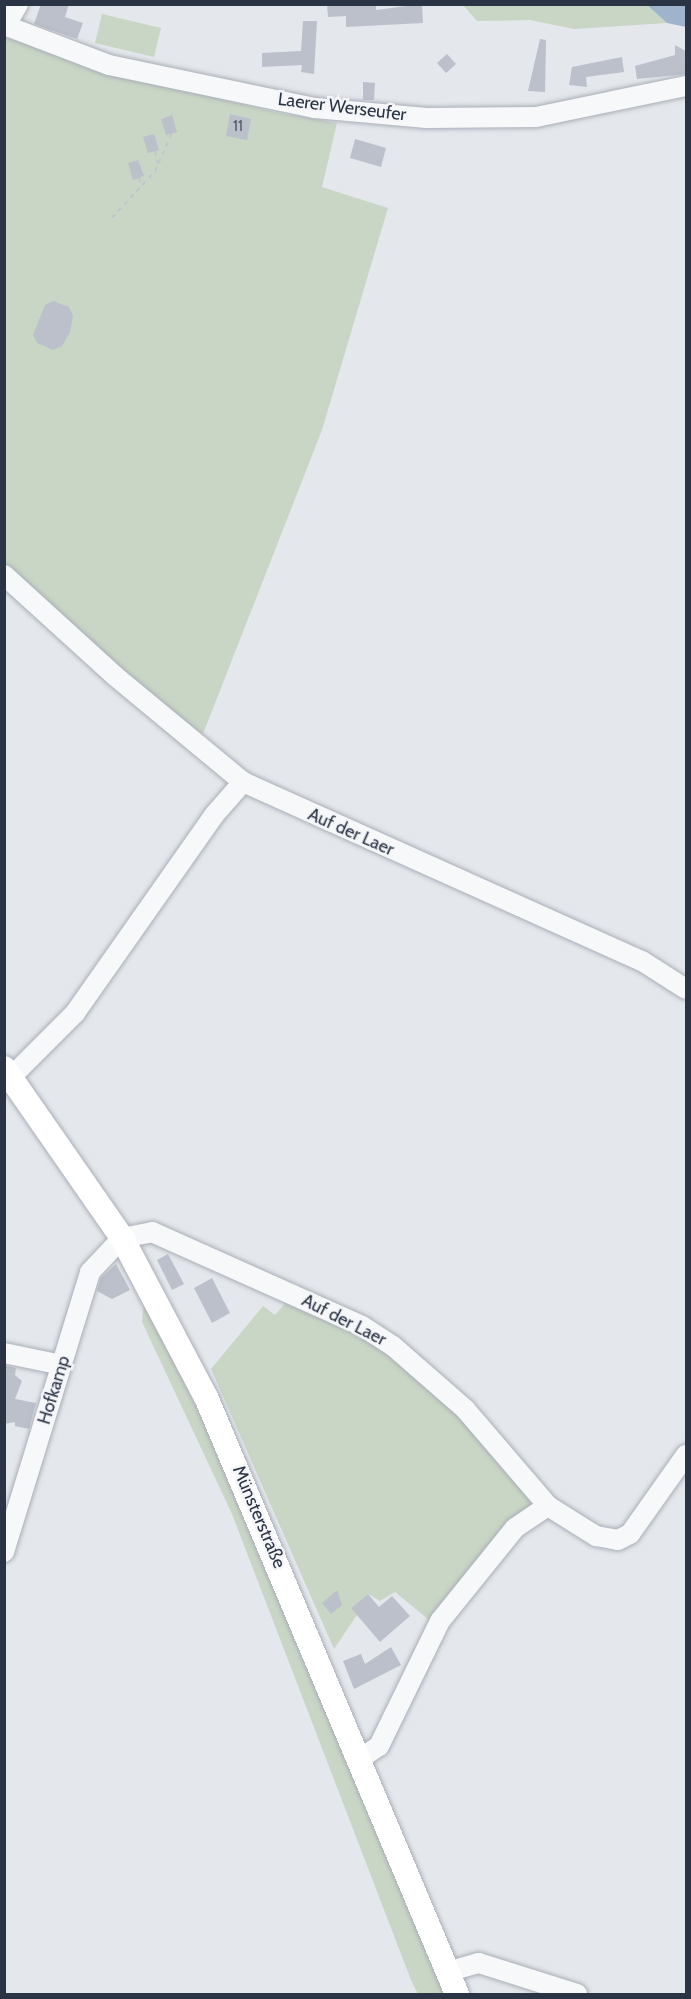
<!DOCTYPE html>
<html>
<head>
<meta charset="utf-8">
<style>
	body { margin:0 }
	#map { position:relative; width:691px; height:1999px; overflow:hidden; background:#e4e7ec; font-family:Cabin,sans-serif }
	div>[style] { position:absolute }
	.green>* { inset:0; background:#c9d6c5 }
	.water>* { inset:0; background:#9fb4cc }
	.building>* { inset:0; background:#bbc0ca }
	.path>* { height:2px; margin-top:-1px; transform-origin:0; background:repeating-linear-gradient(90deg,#c2c5cb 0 4.5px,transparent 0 9px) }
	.roads { filter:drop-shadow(0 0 2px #a9aeb7) drop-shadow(0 0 2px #a9aeb7) }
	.minor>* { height:20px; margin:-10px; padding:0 10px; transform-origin:10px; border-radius:10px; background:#f7f8fa }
	.major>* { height:24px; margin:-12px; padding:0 12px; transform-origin:12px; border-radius:12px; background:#fff }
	span { translate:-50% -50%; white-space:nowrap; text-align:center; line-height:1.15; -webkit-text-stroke:5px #f4f6f9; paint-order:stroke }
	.number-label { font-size:15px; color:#4f5766 }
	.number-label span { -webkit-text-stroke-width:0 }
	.street-label { font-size:18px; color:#2b3445 }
	.frame { position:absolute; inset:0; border:6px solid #2b3445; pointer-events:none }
</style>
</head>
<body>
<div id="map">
	<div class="green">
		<i style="clip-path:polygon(463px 5px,647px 5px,667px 23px,574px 29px,530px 20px,477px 21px)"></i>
		<i style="clip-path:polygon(102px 14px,161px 28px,154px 57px,95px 43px)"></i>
		<i style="clip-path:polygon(4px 32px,155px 82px,274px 112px,337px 123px,322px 187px,388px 208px,322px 430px,203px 734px,124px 677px,5px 566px)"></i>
		<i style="clip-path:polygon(144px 1301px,232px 1480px,446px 1994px,418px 1994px,411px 1980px,232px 1514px,142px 1322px)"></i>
		<i style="clip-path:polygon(287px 1301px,376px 1341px,485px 1437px,536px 1499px,479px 1562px,434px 1624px,395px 1592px,380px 1601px,368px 1594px,352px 1607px,357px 1615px,334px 1649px,211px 1369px,263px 1306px,275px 1315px)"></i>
	</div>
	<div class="water">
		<i style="clip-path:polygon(647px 5px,686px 5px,686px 27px,667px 23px)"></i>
	</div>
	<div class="building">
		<i style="clip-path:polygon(41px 4px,69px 4px,65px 17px,83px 23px,77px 39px,34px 24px)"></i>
		<i style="clip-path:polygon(327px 4px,376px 4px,376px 10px,422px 4px,423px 23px,346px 27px,346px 16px,328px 17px)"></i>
		<i style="clip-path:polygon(303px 21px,317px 21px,314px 74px,301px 72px,302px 65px,262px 67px,262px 53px,301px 51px)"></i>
		<i style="clip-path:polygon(540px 39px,546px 40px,545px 92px,528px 91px)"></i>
		<i style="clip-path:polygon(675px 45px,687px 52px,687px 74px,637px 79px,635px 66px,675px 55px)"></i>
		<i style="clip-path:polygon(447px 54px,456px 64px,446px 73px,437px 63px)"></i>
		<i style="clip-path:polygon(622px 57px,624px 72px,586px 77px,587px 87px,569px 85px,572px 67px)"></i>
		<i style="clip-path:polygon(363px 82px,375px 83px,374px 100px,363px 100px)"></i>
		<i style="clip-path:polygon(230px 114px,251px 119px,247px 140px,226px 136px)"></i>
		<i style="clip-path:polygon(172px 115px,177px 132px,166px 135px,161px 119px)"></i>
		<i style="clip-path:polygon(154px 134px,159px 150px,148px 153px,143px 137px)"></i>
		<i style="clip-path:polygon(355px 139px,386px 148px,381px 167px,350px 158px)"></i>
		<i style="clip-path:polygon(138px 160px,144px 176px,133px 180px,128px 163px)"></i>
		<i style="clip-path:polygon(53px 301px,69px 307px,73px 316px,70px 332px,62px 346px,53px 350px,37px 343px,33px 335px,45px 305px)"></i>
		<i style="clip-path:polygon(168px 1254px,184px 1284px,172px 1290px,157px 1260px)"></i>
		<i style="clip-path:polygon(116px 1264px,130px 1290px,112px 1299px,97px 1291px,101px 1278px)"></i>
		<i style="clip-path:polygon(212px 1278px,230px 1313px,212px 1323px,194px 1288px)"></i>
		<i style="clip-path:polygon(4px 1365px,16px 1368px,15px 1375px,22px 1381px,15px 1399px,36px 1403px,29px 1429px,15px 1426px,15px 1422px,4px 1424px)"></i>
		<i style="clip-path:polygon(337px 1590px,342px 1605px,331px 1614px,322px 1603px)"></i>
		<i style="clip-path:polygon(368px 1594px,379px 1607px,392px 1596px,410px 1616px,380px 1642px,351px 1608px)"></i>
		<i style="clip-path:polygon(391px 1647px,401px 1665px,354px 1689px,343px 1661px,361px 1654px,365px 1664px)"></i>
	</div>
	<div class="path">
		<i style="left:155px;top:151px;width:13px;rotate:77deg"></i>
		<i style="left:139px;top:178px;width:8px;rotate:76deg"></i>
		<i style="left:112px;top:218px;width:64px;rotate:-47.5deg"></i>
		<i style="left:155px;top:171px;width:42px;rotate:-65.9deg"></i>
	</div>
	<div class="roads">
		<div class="minor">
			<i style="left:4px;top:25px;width:112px;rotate:20.9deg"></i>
			<i style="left:109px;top:65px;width:210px;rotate:11.8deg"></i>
			<i style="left:315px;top:108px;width:112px;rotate:5.1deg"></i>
			<i style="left:427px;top:118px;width:109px;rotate:-0.5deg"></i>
			<i style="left:536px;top:117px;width:153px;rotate:-11.7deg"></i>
			<i style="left:6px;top:25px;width:24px;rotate:-60deg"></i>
			<i style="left:4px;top:575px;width:150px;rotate:42.3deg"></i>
			<i style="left:115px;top:676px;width:166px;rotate:39.6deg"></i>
			<i style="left:243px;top:782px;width:437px;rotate:24.2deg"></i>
			<i style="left:642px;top:961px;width:52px;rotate:32.5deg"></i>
			<i style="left:11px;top:1077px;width:91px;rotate:-45deg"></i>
			<i style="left:75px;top:1013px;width:243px;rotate:-54.9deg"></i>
			<i style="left:215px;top:814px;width:43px;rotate:-48.8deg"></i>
			<i style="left:4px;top:1353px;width:59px;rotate:11.7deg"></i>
			<i style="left:4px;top:1552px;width:293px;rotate:-72.9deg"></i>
			<i style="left:90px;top:1272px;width:47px;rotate:-46.7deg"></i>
			<i style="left:122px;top:1238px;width:31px;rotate:-11deg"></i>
			<i style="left:152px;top:1232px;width:230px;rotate:24.1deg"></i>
			<i style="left:362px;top:1326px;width:37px;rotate:33deg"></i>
			<i style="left:393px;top:1346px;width:96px;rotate:41.2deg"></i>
			<i style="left:465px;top:1409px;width:128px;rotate:49.4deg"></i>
			<i style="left:548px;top:1506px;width:57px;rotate:32deg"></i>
			<i style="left:596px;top:1536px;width:22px;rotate:10deg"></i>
			<i style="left:618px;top:1540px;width:13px;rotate:-27deg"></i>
			<i style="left:630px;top:1534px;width:97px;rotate:-54.7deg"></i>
			<i style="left:361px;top:1758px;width:22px;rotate:-34deg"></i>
			<i style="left:379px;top:1746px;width:139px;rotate:-64deg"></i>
			<i style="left:440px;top:1621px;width:119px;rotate:-51.1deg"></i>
			<i style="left:515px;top:1528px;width:40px;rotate:-34deg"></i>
			<i style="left:447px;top:1972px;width:33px;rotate:-16deg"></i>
			<i style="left:479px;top:1963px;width:103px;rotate:17.6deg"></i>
		</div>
		<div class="major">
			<i style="left:4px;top:1068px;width:207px;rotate:55.2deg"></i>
			<i style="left:122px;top:1238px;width:180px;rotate:62.2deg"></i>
			<i style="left:206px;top:1397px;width:648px;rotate:67.2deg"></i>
		</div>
	</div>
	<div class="number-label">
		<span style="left:238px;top:127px">11</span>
	</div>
	<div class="street-label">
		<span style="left:342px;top:107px;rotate:7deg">Laerer Werseufer</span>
		<span style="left:351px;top:832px;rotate:24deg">Auf der Laer</span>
		<span style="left:344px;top:1320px;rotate:27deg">Auf der Laer</span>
		<span style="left:54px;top:1390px;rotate:-73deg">Hofkamp</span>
		<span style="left:259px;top:1517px;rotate:67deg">Münsterstraße</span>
	</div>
	<div class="frame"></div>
</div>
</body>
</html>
